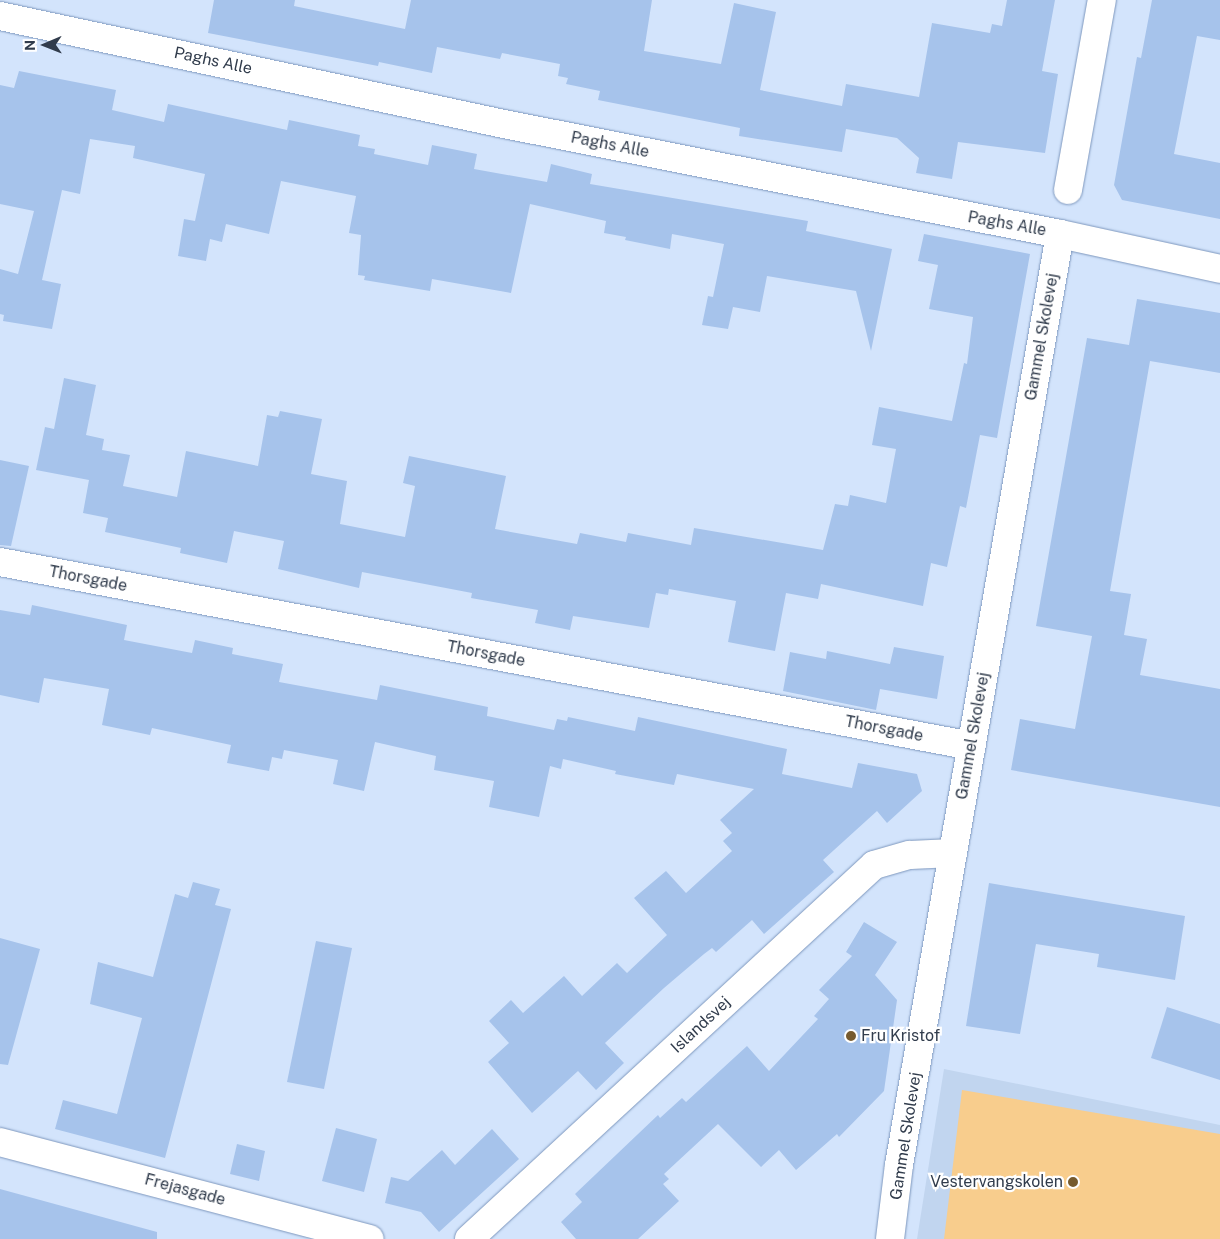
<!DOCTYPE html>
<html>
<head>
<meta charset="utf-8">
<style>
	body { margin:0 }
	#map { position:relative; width:1220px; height:1239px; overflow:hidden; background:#d3e4fc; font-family:"Public Sans",sans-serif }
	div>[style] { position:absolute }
	.built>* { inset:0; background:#c1d5ef }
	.green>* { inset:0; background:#f8cd8d }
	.building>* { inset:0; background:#a6c3eb }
	.roads { filter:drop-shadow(0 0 1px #7d97bd) drop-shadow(0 0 1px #7d97bd) }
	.street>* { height:28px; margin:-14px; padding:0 14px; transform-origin:14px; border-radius:14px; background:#fff }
	.dots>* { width:14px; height:14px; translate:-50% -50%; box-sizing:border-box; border:2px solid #fff; border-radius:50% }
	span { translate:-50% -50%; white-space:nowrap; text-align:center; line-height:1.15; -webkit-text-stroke:4.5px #fff; paint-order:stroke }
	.street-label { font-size:16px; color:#313c4c }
	.poi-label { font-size:16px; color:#313c4c }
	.left { translate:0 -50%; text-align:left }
	.right { translate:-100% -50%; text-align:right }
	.north { position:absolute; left:20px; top:20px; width:50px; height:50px; -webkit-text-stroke:4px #fff; paint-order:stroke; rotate:269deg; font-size:14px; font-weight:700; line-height:20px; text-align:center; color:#313c4c }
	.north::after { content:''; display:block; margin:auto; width:18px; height:22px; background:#313c4c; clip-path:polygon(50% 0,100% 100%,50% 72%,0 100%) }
</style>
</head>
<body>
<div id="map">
	<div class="built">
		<i style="clip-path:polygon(944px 1069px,1220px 1125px,1220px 1239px,917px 1239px)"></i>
	</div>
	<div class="green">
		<i style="clip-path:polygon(962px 1090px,1220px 1134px,1220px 1239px,944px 1239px)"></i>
	</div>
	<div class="building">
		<i style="clip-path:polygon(214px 0,295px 0,294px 6px,405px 29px,411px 0,652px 0,644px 51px,721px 64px,734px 3px,776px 12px,760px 90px,842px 106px,846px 84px,919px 97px,932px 23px,990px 33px,992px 24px,1002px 26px,1007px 0,1055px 0,1042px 71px,1058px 74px,1045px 153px,958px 142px,952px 179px,916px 173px,919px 158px,897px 138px,846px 129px,842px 152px,739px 136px,740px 128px,598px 100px,600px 91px,566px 84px,568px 78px,558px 76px,560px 64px,502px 53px,500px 59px,437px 47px,432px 73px,379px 62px,378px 66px,208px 33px)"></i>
		<i style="clip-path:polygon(1152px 0,1220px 0,1220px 40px,1197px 36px,1174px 154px,1220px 163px,1220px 219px,1122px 200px,1114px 185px,1137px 57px,1141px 58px)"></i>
		<i style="clip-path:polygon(19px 71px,116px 90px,112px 110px,164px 122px,168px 104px,287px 130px,289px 120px,360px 135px,358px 146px,375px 149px,374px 154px,428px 165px,432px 145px,477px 154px,474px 169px,547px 182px,551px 164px,592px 174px,590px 184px,808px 221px,806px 231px,892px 249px,871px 351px,856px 291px,767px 276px,760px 312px,733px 307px,728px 329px,702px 325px,708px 296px,713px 297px,724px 244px,672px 234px,670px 249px,625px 240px,626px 237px,604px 233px,606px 221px,530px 204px,511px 293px,432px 279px,430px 291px,364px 280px,365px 276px,358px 275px,361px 235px,349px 233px,356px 196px,281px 181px,269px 234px,226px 224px,222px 242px,210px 239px,206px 261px,178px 256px,184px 219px,195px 221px,205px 174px,133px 158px,135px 146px,90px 139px,80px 194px,62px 190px,42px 280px,61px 284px,52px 329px,3px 321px,4px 315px,0 314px,0 269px,18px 274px,34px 211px,0 204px,0 85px,14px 88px)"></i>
		<i style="clip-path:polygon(924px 234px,1030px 254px,997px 438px,980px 435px,966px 508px,960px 506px,947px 567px,931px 563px,923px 606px,821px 584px,818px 599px,786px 593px,775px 651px,728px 642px,736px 601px,669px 589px,668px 595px,656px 593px,649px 628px,573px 616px,570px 630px,535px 623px,538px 610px,471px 598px,472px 593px,362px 572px,359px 588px,278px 569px,284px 541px,234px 531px,227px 563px,180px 553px,181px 548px,105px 532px,108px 518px,83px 513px,89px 480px,36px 470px,45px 427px,54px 429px,64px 378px,96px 385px,86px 435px,104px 439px,102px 450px,130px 455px,123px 486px,177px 497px,186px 451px,258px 466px,267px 415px,278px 417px,280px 411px,322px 419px,311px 474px,347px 481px,340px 524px,405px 537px,415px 486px,403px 483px,409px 456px,506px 476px,495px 529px,577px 544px,580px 533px,626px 542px,628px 533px,691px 545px,694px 528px,823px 550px,835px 504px,848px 506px,850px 495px,886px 503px,896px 449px,872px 445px,879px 407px,952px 421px,964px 363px,967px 364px,973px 317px,929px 309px,938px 265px,918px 261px)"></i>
		<i style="clip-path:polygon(1137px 299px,1220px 313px,1220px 373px,1150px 361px,1110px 591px,1131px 594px,1124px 635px,1147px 639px,1140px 675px,1220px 689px,1220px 807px,1011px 770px,1020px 719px,1075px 729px,1092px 636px,1036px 626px,1087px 338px,1129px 345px)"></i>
		<i style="clip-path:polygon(0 460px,29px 466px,11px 546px,0 545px)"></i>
		<i style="clip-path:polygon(32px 605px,127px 625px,124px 640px,192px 653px,195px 640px,233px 648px,232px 654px,283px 664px,279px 682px,377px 700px,380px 685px,488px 707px,487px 716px,554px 730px,557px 719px,567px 721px,568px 717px,635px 731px,638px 717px,787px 749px,782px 774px,852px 788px,858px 763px,917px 774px,922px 791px,887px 823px,877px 811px,823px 860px,834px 872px,764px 934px,752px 920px,716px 952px,712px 948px,704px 954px,664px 988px,605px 1043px,624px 1063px,596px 1090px,578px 1071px,532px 1113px,488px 1062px,509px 1043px,489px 1021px,511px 1000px,523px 1013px,564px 976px,582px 996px,617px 963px,627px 973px,667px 935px,634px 898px,666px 871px,686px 893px,732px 851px,723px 841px,732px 833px,720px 820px,754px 789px,677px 774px,674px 785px,615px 774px,616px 771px,563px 759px,561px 769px,550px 766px,539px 817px,489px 807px,494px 781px,434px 770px,436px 756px,375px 742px,364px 791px,333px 784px,338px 760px,284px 750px,282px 759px,272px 757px,269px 771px,227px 763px,231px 745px,152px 728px,150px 735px,102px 725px,109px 689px,44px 678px,39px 703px,0 695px,0 610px,30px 615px)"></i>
		<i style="clip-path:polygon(894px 647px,944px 656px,937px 699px,880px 689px,876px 710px,783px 691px,790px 652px,826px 659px,827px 651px,890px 664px)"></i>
		<i style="clip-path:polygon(193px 882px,220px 889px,215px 905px,231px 909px,165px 1158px,55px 1129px,63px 1100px,117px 1114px,142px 1018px,90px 1004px,98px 962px,153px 977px,175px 894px,188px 898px)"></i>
		<i style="clip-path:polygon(989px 883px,1185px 916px,1175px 980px,1097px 967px,1099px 954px,1036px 944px,1020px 1034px,966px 1026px)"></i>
		<i style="clip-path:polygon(864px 922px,897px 942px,875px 975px,897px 1000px,884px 1091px,839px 1137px,837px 1134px,796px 1170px,779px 1150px,761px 1167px,718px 1124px,664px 1174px,669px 1179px,663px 1184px,679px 1201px,638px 1239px,576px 1239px,561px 1222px,582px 1202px,575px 1194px,658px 1115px,660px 1118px,682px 1098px,686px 1102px,747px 1046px,769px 1071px,818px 1019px,814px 1016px,829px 999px,819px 990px,852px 956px,846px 952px)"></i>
		<i style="clip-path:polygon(0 938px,40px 949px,8px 1065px,0 1064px)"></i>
		<i style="clip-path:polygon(316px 941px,352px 948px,324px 1089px,287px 1082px)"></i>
		<i style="clip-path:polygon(1167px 1007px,1220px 1024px,1220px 1080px,1151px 1058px)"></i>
		<i style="clip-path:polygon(336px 1128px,377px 1139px,364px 1192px,322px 1181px)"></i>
		<i style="clip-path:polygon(492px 1129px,519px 1159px,439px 1232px,421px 1212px,385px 1203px,391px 1177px,408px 1181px,442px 1150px,455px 1165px)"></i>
		<i style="clip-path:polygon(237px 1144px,265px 1151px,259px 1181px,230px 1174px)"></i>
		<i style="clip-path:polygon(0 1189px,157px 1232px,157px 1239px,0 1239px)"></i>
	</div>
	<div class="roads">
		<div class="street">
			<i style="left:0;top:16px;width:510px;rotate:12.1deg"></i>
			<i style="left:499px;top:123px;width:572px;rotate:11.19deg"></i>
			<i style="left:1060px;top:234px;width:164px;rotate:12.3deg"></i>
			<i style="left:1068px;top:190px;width:193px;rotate:-79.9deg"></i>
			<i style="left:0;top:562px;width:989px;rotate:10.72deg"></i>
			<i style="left:0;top:1142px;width:382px;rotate:14.7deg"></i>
			<i style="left:469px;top:1239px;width:551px;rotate:-42.72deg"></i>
			<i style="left:874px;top:865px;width:37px;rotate:-16deg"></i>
			<i style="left:910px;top:855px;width:43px;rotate:-2.7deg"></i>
			<i style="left:890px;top:1239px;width:75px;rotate:-83.1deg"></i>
			<i style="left:899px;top:1165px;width:945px;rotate:-80.19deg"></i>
		</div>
	</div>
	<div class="dots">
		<i style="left:851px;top:1036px;background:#775b2e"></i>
		<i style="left:1073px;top:1182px;background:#775b2e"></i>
	</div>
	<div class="street-label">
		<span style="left:213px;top:61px;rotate:12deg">Paghs Alle</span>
		<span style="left:610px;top:145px;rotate:11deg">Paghs Alle</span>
		<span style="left:1007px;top:224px;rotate:10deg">Paghs Alle</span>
		<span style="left:1042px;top:337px;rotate:-80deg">Gammel Skolevej</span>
		<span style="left:88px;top:579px;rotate:11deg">Thorsgade</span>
		<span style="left:486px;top:654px;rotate:11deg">Thorsgade</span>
		<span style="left:884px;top:729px;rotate:11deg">Thorsgade</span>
		<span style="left:973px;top:736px;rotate:-80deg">Gammel Skolevej</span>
		<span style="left:701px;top:1025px;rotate:-43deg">Islandsvej</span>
		<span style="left:906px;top:1136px;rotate:-81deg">Gammel Skolevej</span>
		<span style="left:185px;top:1190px;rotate:15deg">Frejasgade</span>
	</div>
	<div class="poi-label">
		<span class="left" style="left:861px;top:1036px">Fru Kristof</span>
		<span class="right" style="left:1063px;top:1182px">Vestervangskolen</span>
	</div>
	<div class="north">N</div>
</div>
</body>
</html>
